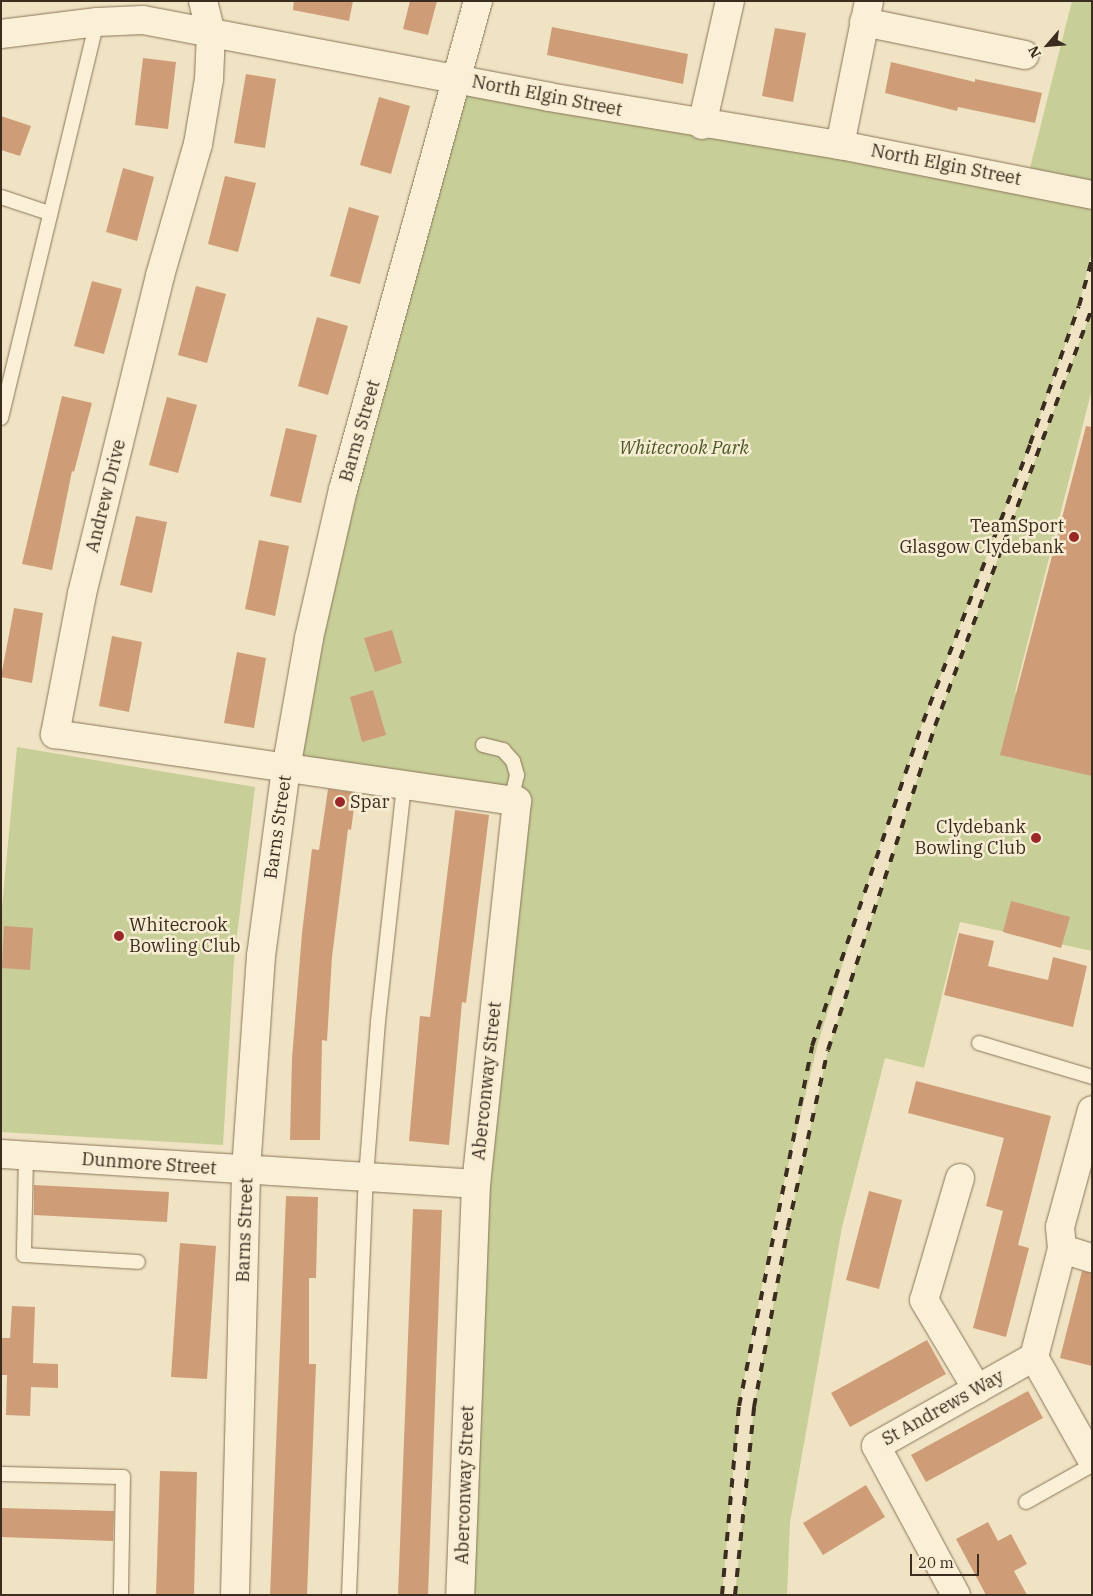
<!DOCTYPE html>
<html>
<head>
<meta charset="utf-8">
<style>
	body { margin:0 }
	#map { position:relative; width:1093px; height:1596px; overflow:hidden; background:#efe3c3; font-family:"IBM Plex Serif",serif }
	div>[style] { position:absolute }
	.green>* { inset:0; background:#c7ce97 }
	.building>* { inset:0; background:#ce9d78 }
	.roads { filter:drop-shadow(0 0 1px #8a7459) drop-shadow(0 0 1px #8a7459) }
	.service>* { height:14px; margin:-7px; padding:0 7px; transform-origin:7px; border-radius:7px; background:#faf0d7 }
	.minor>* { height:28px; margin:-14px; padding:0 14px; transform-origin:14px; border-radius:14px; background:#faf0d7 }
	.rail>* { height:4px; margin-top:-2px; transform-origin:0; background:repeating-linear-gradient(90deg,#3a2c1e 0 9px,transparent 0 18px) }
	.dots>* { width:14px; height:14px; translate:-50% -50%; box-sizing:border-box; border:2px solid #f6edd3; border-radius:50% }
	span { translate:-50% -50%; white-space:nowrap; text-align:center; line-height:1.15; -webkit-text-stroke:5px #f6edd3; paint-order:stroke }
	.street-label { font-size:18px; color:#3a2c1e }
	.park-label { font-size:18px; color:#495724; font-style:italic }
	.poi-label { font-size:18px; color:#3a2c1e }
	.right { translate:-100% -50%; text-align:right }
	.left { translate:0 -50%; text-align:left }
	.frame { position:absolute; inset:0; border:2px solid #3a2c1e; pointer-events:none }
	.north { position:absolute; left:1023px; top:20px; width:50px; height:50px; -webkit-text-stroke:4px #f6edd3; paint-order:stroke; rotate:243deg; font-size:14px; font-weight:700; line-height:20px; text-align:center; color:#3a2c1e }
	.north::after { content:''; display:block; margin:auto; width:18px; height:22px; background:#3a2c1e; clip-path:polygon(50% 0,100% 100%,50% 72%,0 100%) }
	.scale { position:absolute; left:910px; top:1554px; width:69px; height:22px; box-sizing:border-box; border:2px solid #3a2c1e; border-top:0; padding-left:6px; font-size:15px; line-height:18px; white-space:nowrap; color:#3a2c1e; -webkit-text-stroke:4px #f6edd3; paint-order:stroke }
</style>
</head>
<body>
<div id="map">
	<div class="green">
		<i style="clip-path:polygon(1072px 1px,1092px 1px,1092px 183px,1030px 168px)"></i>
		<i style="clip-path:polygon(456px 79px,1092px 195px,1092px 250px,1079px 306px,1030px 444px,923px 722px,874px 863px,818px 1043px,774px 1223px,739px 1406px,722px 1595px,460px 1595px,517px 801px,286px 769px)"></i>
		<i style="clip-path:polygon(1092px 309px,1092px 389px,1015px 692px,1092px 710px,1092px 951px,960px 922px,924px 1068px,885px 1058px,842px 1227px,790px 1523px,787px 1595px,735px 1595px,754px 1407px,788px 1227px,828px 1050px,935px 726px)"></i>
		<i style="clip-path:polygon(17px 747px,255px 787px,234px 960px,223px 1145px,1px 1132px,1px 918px)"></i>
	</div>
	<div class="building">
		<i style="clip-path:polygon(294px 1px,353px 1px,349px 21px,293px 10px)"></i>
		<i style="clip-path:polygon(410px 1px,437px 1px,428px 35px,403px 29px)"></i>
		<i style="clip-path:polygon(552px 27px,688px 54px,683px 84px,547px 55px)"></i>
		<i style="clip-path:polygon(775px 28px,806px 33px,793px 102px,762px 96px)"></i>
		<i style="clip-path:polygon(143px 58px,176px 62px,168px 129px,135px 125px)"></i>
		<i style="clip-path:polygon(891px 62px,975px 82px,975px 79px,1042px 93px,1035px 123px,958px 107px,957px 111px,885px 93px)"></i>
		<i style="clip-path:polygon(246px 74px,276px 79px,265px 148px,234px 143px)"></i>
		<i style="clip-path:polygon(379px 97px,410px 106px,391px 174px,360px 165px)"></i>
		<i style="clip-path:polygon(1px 116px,31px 126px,20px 156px,1px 150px)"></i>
		<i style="clip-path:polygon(123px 168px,154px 177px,137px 241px,106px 232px)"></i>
		<i style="clip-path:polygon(225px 176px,256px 183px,238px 252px,208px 244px)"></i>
		<i style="clip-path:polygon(349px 207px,379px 216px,360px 284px,330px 276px)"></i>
		<i style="clip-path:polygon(92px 281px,122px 289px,104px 354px,74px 346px)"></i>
		<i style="clip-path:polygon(196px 286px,226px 294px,207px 363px,178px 355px)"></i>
		<i style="clip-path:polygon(317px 317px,348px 326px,328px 395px,298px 386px)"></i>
		<i style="clip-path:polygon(62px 396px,92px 403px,74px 472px,72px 471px,52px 570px,22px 564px)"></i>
		<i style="clip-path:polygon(167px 397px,197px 405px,178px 473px,149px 465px)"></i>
		<i style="clip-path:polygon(1086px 426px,1092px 427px,1092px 776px,1000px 755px)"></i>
		<i style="clip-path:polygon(286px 428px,317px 435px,301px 503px,270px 496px)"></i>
		<i style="clip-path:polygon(136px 516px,167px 522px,152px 593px,120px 585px)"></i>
		<i style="clip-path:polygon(259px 540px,289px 546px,275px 616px,245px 609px)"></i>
		<i style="clip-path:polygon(14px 608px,43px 613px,32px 683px,1px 677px)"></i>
		<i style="clip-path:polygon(392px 630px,402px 663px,375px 672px,364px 638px)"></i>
		<i style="clip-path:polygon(112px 636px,142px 642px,129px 712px,99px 706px)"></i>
		<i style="clip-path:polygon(237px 652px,266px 658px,254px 728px,224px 723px)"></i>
		<i style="clip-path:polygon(373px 690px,386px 735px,362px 742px,350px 697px)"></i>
		<i style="clip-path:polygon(328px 789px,356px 793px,351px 830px,348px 829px,332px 957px,327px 1041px,322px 1040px,320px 1140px,290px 1140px,292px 1058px,302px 933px,312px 849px,319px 850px)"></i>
		<i style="clip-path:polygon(455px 810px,489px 815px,466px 1003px,462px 1002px,449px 1145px,409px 1141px,420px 1016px,430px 1017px)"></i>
		<i style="clip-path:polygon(1011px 901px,1070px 917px,1061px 948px,1003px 932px)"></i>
		<i style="clip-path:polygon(4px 926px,33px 928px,30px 970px,2px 968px)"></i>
		<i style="clip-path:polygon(959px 933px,994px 941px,988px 966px,1048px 980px,1053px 957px,1087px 966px,1073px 1027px,944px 995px)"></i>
		<i style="clip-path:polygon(916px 1081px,1051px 1116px,1018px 1245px,1029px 1248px,1006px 1337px,973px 1328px,1003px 1211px,986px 1206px,1004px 1138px,908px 1113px)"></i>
		<i style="clip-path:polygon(34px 1185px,169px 1192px,167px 1222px,34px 1215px)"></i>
		<i style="clip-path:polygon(869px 1191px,902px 1200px,879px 1289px,846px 1280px)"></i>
		<i style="clip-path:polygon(286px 1196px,318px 1197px,316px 1278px,309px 1278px,309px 1364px,316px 1364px,307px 1595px,270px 1595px)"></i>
		<i style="clip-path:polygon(413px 1209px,442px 1210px,428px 1595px,398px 1595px)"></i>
		<i style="clip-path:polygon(180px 1243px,216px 1246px,207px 1379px,171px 1377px)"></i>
		<i style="clip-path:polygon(1082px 1271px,1092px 1273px,1092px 1366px,1060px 1358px)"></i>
		<i style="clip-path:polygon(12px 1306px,35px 1307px,33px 1363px,58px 1364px,58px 1388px,31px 1387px,30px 1416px,6px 1415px,7px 1375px,1px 1375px,1px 1338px,10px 1338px)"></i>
		<i style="clip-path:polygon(927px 1340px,946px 1374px,850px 1427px,831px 1393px)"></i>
		<i style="clip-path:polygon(1028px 1391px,1043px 1418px,926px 1482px,911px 1455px)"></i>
		<i style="clip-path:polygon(160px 1471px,197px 1472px,194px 1595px,156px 1595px)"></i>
		<i style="clip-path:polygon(866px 1485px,885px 1517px,823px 1555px,803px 1523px)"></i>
		<i style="clip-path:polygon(1px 1508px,114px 1511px,113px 1541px,1px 1537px)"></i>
		<i style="clip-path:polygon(988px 1522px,998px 1541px,1011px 1534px,1027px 1564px,1014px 1571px,1027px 1595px,986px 1595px,956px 1539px)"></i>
	</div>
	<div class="roads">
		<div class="service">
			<i style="left:1px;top:197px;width:51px;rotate:18.4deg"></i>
			<i style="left:1px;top:418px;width:407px;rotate:-76.4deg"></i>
			<i style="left:483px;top:745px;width:21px;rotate:14deg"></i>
			<i style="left:503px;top:750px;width:15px;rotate:48deg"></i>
			<i style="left:513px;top:761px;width:15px;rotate:74deg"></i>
			<i style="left:517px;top:775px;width:26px;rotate:103deg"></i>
			<i style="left:979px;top:1043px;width:118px;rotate:16.7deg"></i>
			<i style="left:26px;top:1156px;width:99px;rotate:91.2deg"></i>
			<i style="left:24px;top:1255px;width:114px;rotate:3.5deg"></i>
			<i style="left:1px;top:1474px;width:122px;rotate:1.4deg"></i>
			<i style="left:123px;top:1477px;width:118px;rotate:91deg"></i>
			<i style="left:1026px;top:1502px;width:76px;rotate:-29.3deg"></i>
			<i style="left:349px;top:1595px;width:418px;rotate:-87.7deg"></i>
			<i style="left:366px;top:1177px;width:156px;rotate:-85.6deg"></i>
			<i style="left:378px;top:1021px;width:237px;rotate:-83.7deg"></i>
		</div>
		<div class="minor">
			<i style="left:203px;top:1px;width:32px;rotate:76deg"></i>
			<i style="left:211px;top:32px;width:47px;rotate:92.4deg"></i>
			<i style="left:209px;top:79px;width:66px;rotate:99.6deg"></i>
			<i style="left:198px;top:144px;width:137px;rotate:106.1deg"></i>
			<i style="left:160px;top:276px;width:327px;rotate:103.8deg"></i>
			<i style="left:82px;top:594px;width:143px;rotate:100.9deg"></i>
			<i style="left:55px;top:734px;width:467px;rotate:8.3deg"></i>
			<i style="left:517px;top:801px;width:385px;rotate:96.1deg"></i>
			<i style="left:476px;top:1184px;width:411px;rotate:92.2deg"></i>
			<i style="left:864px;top:22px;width:164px;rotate:11.6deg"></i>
			<i style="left:1px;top:34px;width:97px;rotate:-7.1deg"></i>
			<i style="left:97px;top:22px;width:46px;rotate:-2.5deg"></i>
			<i style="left:143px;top:20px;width:413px;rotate:10.7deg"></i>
			<i style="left:549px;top:97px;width:295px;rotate:9.4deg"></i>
			<i style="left:840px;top:145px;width:257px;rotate:11.2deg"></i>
			<i style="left:702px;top:125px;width:127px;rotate:-77.3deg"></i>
			<i style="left:840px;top:145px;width:147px;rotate:-78.6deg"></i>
			<i style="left:1px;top:1154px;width:476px;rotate:3.6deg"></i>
			<i style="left:960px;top:1178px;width:127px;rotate:106.4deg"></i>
			<i style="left:924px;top:1300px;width:104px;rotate:59.2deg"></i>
			<i style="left:1062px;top:1249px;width:31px;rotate:17deg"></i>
			<i style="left:1034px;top:1357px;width:118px;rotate:60.6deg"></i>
			<i style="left:235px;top:1595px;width:425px;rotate:-88.5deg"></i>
			<i style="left:246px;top:1170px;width:215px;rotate:-86deg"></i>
			<i style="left:261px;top:956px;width:189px;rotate:-82.4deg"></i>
			<i style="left:286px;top:769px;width:133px;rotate:-80deg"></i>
			<i style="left:309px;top:638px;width:152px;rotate:-77.1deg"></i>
			<i style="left:343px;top:490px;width:507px;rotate:-74.57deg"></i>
			<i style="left:956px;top:1595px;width:169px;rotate:-118.2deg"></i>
			<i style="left:876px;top:1446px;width:181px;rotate:-29.4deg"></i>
			<i style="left:1034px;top:1357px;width:112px;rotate:-75.5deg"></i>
			<i style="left:1062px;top:1249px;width:22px;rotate:-95deg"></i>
			<i style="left:1060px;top:1227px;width:121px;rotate:-74.7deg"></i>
		</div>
	</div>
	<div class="rail">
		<i style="left:722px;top:1595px;width:190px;rotate:-84.9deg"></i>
		<i style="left:739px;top:1406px;width:367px;rotate:-78.5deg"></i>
		<i style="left:812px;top:1046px;width:342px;rotate:-71.1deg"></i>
		<i style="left:923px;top:722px;width:298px;rotate:-68.9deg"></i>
		<i style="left:1030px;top:444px;width:146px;rotate:-70.5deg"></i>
		<i style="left:1079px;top:306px;width:49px;rotate:-74.5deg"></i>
		<i style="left:735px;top:1595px;width:189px;rotate:-84.2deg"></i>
		<i style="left:754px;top:1407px;width:183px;rotate:-79.3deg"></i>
		<i style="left:788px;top:1227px;width:181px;rotate:-77.3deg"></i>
		<i style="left:828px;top:1050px;width:341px;rotate:-71.7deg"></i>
		<i style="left:935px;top:726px;width:446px;rotate:-69.4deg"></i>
	</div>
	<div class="dots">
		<i style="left:1074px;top:537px;background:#9b2828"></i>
		<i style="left:340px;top:802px;background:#9b2828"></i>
		<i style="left:1036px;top:838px;background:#9b2828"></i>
		<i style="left:119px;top:936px;background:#9b2828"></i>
	</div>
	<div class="street-label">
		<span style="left:547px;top:96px;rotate:11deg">North Elgin Street</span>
		<span style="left:946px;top:165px;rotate:11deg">North Elgin Street</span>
		<span style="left:360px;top:431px;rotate:-74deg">Barns Street</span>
		<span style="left:106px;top:496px;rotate:-76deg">Andrew Drive</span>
		<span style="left:278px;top:827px;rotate:-82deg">Barns Street</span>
		<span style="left:487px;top:1081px;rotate:-84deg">Aberconway Street</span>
		<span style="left:149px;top:1164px;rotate:4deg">Dunmore Street</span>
		<span style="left:245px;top:1230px;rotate:-88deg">Barns Street</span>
		<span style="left:943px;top:1408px;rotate:-29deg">St Andrews Way</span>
		<span style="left:465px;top:1485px;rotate:-88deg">Aberconway Street</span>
	</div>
	<div class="park-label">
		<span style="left:684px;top:448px">Whitecrook Park</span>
	</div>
	<div class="poi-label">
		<span class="right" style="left:1064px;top:537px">TeamSport<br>Glasgow Clydebank</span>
		<span class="left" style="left:350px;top:802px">Spar</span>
		<span class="right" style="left:1026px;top:838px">Clydebank<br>Bowling Club</span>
		<span class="left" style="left:129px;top:936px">Whitecrook<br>Bowling Club</span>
	</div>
	<div class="frame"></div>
	<div class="north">N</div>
	<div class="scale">20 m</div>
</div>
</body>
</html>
